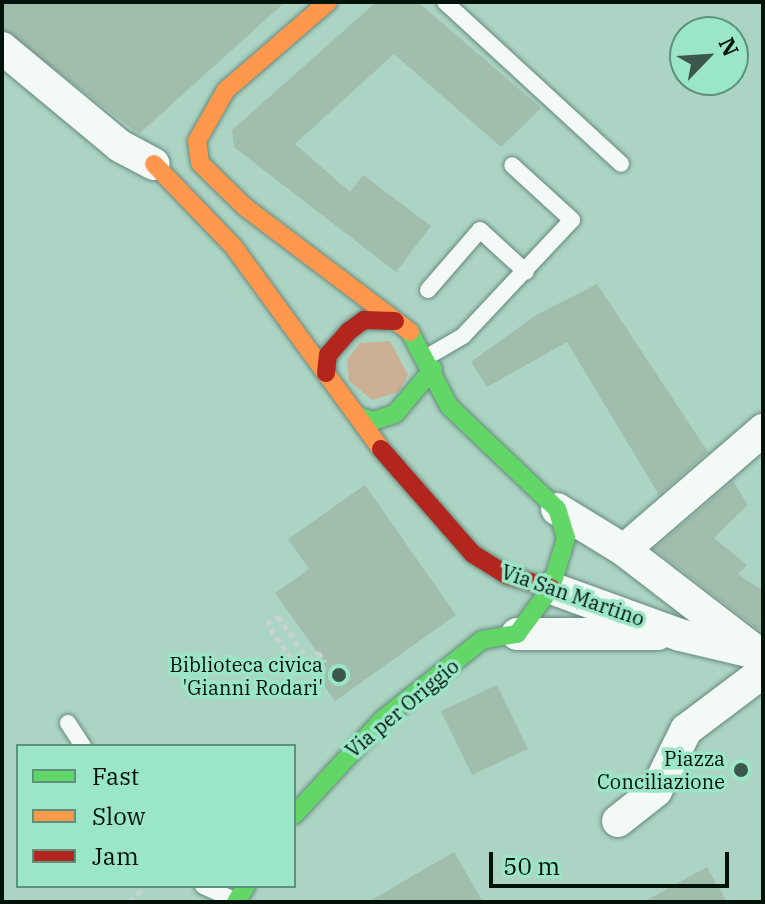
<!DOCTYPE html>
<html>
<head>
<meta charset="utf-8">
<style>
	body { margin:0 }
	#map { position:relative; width:765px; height:904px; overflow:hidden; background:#acd4c4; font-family:"IBM Plex Serif",serif }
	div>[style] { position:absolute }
	.green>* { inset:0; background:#cbb093 }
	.building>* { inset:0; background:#a1bead }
	.path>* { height:5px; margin-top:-2.5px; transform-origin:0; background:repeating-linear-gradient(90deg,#c6d3ce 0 6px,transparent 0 10px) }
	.roads { filter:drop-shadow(0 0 2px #66887c) drop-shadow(0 0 2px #66887c) }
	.lane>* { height:16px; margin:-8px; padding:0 8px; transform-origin:8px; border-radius:8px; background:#f3f9f6 }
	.street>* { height:32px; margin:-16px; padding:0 16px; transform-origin:16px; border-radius:16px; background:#f3f9f6 }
	.fast>* { height:18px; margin:-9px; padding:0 9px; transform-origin:9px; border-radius:9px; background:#63d668 }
	.slow>* { height:18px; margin:-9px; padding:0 9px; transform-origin:9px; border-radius:9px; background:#ff974d }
	.jam>* { height:18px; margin:-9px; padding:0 9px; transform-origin:9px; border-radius:9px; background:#b3261e }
	.dots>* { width:22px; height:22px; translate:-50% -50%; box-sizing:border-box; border:4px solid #9ae6c7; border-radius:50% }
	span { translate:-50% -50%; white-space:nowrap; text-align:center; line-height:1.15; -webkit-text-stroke:7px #9ae6c7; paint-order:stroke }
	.street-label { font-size:20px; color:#00130b }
	.poi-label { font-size:20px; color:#00130b }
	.right { translate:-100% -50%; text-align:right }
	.frame { position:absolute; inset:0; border:4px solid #00130b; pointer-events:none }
	.legend { position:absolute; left:16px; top:744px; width:280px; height:144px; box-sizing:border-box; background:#9ae6c7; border:2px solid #5c927c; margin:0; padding:10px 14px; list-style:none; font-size:24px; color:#00130b }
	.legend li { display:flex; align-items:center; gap:16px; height:40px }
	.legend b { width:40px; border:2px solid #5c927c }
	.north { position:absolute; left:669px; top:16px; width:80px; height:80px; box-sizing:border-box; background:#9ae6c7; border:2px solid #5c927c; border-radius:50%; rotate:65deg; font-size:22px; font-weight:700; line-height:32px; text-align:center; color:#00130b }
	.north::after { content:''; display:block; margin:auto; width:28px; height:36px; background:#3c574c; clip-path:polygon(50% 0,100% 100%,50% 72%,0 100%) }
	.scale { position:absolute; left:489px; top:852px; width:240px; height:36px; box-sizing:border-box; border:4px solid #00130b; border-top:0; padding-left:10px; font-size:24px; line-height:28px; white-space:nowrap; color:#00130b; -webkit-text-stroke:6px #9ae6c7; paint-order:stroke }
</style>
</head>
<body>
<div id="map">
	<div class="green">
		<i style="clip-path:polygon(390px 341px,408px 375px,399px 392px,372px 400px,349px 381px,347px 360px,360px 343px)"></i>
	</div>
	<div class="building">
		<i style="clip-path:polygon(2px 2px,285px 2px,139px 134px,2px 29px)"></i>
		<i style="clip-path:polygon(376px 2px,418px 2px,541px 108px,501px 147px,394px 54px,295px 144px,350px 192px,363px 175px,431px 226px,396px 272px,234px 147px,232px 130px)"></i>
		<i style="clip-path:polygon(597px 284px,708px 452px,659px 495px,567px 342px,487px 387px,471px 362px,536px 315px)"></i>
		<i style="clip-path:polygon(733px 481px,748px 505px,714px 538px,747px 565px,738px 574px,763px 591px,763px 633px,654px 549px)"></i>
		<i style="clip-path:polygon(365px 485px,456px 615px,335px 701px,313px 670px,324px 662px,275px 593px,309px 569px,288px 539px)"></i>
		<i style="clip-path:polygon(497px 685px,528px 749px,472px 775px,441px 711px)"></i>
		<i style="clip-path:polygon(454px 852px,483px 902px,368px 902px)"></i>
		<i style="clip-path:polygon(707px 867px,727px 902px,643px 902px)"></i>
	</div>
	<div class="path">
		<i style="left:281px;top:665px;width:12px;rotate:-35deg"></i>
		<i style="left:291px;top:658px;width:42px;rotate:-125.2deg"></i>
		<i style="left:267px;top:624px;width:14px;rotate:-36deg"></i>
		<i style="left:278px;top:616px;width:53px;rotate:55.7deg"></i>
		<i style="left:308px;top:660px;width:13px;rotate:-39deg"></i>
		<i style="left:318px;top:652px;width:12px;rotate:55deg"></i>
		<i style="left:130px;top:902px;width:22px;rotate:-47deg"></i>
	</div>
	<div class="roads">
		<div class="lane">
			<i style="left:445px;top:2px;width:239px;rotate:42.6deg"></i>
			<i style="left:428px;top:290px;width:79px;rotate:-49.1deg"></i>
			<i style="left:480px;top:230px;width:62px;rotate:42.4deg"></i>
			<i style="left:427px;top:357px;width:42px;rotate:-30.3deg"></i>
			<i style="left:463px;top:336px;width:159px;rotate:-46.8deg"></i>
			<i style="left:572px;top:220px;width:81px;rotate:-137.5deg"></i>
			<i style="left:68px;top:723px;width:27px;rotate:57deg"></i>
			<i style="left:203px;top:886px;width:35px;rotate:24deg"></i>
		</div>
		<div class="street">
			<i style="left:2px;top:48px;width:153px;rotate:39.7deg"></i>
			<i style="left:120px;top:146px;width:38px;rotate:28deg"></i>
			<i style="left:557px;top:509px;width:79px;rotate:31.5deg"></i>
			<i style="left:624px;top:550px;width:175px;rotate:37.6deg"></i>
			<i style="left:624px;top:550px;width:184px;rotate:-40.8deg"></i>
			<i style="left:551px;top:588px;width:137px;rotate:20deg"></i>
			<i style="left:680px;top:635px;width:78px;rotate:13.3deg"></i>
			<i style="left:517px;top:634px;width:141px"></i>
			<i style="left:618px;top:821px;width:48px;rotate:-38.3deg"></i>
			<i style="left:656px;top:791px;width:68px;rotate:-63.8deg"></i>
			<i style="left:686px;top:730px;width:96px;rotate:-37deg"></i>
		</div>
		<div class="fast">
			<i style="left:358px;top:416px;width:16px;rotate:18deg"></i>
			<i style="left:373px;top:421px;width:23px;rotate:-18deg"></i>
			<i style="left:395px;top:414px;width:59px;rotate:-49.8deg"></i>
			<i style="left:294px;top:815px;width:131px;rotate:-47.2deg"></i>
			<i style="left:383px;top:719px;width:127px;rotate:-38.6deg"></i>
			<i style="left:482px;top:640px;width:36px;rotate:-10deg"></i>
			<i style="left:517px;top:634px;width:57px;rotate:-53.5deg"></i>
			<i style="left:551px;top:588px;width:52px;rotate:-73.3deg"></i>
			<i style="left:566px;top:538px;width:30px;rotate:-107deg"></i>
			<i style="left:557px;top:509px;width:149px;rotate:-136.4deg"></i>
			<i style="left:449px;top:406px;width:84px;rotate:-117.8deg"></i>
			<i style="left:236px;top:902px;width:19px;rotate:-58deg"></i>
		</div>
		<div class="slow">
			<i style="left:328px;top:2px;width:135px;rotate:139.2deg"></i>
			<i style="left:226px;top:90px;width:59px;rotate:119.6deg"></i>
			<i style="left:197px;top:141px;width:22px;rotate:82deg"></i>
			<i style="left:200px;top:163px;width:63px;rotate:44.4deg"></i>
			<i style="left:245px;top:207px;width:207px;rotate:37.1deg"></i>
			<i style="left:154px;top:164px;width:114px;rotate:46.1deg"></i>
			<i style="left:233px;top:246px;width:251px;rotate:53.9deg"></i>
		</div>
		<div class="jam">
			<i style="left:326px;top:373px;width:18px;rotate:-84deg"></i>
			<i style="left:328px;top:355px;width:32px;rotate:-49deg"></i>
			<i style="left:349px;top:331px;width:19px;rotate:-36deg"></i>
			<i style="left:364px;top:320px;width:31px;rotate:2deg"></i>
			<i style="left:381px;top:449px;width:140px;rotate:48.8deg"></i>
			<i style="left:473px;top:554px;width:39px;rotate:32deg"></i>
			<i style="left:506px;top:575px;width:47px;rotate:16.1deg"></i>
		</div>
	</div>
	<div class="dots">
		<i style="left:339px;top:675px;background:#3c574c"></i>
		<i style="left:741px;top:770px;background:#3c574c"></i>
	</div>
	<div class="street-label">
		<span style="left:573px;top:595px;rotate:19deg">Via San Martino</span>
		<span style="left:402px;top:708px;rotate:-40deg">Via per Origgio</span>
	</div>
	<div class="poi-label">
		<span class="right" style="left:323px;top:676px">Biblioteca civica<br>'Gianni Rodari'</span>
		<span class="right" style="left:725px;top:770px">Piazza<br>Conciliazione</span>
	</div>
	<div class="frame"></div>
	<ul class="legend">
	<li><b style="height:10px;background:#63d668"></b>Fast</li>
	<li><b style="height:10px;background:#ff974d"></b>Slow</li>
	<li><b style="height:10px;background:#b3261e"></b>Jam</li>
	</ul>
	<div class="north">N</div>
	<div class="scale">50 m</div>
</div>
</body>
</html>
